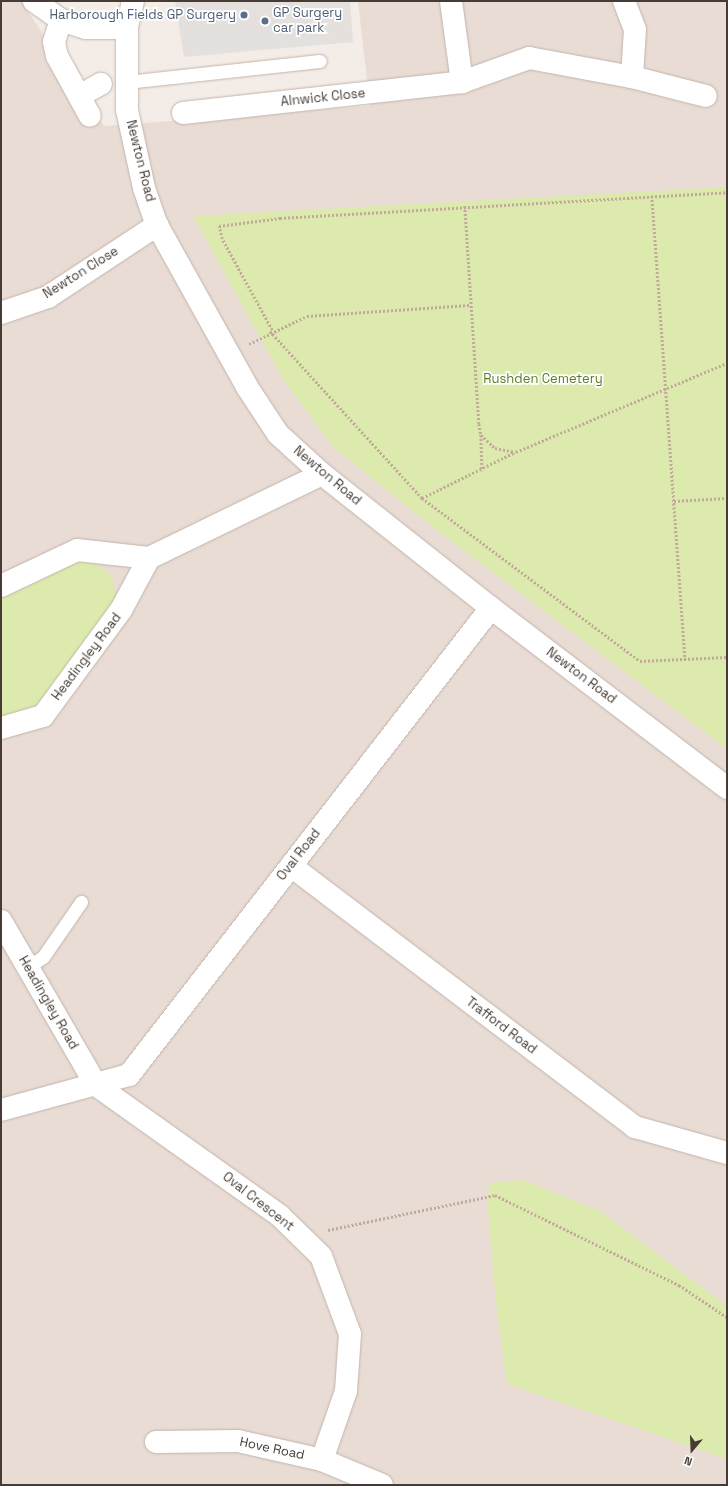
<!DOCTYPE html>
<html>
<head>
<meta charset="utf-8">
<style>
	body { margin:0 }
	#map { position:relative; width:728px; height:1486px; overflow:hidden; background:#f4ece6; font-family:"Space Grotesk",sans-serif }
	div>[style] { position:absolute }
	.residential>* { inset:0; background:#e8dcd4 }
	.green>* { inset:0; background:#ddeaad }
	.parking>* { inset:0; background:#e4e0de }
	.path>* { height:2.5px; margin-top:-1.25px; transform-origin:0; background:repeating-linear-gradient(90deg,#c2a999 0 2px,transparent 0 4px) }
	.roads { filter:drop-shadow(0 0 1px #c2b4ab) drop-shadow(0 0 1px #c2b4ab) }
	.service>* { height:13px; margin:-6.5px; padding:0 6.5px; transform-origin:6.5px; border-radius:6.5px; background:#fff }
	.minor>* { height:22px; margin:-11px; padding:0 11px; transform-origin:11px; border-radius:11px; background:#fff }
	.tertiary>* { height:22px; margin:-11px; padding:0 11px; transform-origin:11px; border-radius:11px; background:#fff }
	.dots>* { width:11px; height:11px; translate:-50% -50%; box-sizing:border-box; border:2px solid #fff; border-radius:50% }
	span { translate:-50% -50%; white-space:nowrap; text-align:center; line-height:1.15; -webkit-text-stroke:3.5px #fff; paint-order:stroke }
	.service-label { font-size:13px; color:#4e5e75 }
	.left { translate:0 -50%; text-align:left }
	.right { translate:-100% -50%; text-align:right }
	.street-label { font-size:13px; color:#463b35 }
	.park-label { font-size:13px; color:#5b7b26 }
	.frame { position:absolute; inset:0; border:2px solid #463b35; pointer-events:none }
	.north { position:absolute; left:672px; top:1430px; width:40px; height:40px; -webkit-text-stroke:3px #fff; paint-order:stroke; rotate:199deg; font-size:11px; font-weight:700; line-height:16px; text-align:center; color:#463b35 }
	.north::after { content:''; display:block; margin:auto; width:14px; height:18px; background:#463b35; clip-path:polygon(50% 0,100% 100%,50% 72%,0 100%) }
</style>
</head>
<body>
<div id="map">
	<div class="residential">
		<i style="clip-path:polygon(1px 1px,21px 1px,104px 126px,370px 106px,358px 1px,727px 1px,727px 1485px,1px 1485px)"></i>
	</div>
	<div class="green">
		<i style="clip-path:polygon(727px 187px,727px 749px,439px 532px,333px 447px,283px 379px,193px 216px)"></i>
		<i style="clip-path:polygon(77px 560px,98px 565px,112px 576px,117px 602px,41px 706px,1px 721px,1px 589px)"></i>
		<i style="clip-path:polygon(523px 1180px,600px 1211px,727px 1306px,727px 1459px,507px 1384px,496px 1303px,487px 1200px,490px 1183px)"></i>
	</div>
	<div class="parking">
		<i style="clip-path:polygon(175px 1px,350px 1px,353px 42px,184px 57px)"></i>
	</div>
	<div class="path">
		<i style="left:652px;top:196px;width:465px;rotate:85.9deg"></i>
		<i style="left:465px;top:206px;width:218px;rotate:86.3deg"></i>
		<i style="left:479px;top:424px;width:11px;rotate:80deg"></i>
		<i style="left:481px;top:435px;width:19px;rotate:43deg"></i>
		<i style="left:495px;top:448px;width:21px;rotate:11deg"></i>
		<i style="left:516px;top:452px;width:229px;rotate:-22.9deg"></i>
		<i style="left:272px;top:330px;width:104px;rotate:-118.8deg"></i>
		<i style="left:222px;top:239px;width:13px;rotate:-103deg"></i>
		<i style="left:219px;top:226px;width:62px;rotate:-7.5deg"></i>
		<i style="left:280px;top:218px;width:448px;rotate:-3.3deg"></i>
		<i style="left:270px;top:331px;width:226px;rotate:47.7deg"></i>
		<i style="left:422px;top:498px;width:272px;rotate:36.8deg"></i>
		<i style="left:640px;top:661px;width:87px;rotate:-2.6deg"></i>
		<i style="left:249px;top:344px;width:64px;rotate:-25.8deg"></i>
		<i style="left:307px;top:316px;width:163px;rotate:-3.9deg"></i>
		<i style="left:481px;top:435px;width:36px;rotate:88deg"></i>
		<i style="left:422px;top:498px;width:102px;rotate:-26.3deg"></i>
		<i style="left:674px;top:501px;width:53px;rotate:-3.2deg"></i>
		<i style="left:328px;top:1230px;width:171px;rotate:-11.8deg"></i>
		<i style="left:495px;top:1195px;width:205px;rotate:26.1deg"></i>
		<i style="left:679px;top:1285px;width:58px;rotate:33.7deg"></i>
	</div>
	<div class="roads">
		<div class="service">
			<i style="left:126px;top:82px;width:195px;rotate:-6.2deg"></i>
			<i style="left:28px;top:967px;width:18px;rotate:-34deg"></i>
			<i style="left:43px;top:957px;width:67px;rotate:-55.4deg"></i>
		</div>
		<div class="minor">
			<i style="left:34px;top:1px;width:33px;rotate:35deg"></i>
			<i style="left:61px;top:20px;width:26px;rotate:18deg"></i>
			<i style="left:86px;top:28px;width:41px"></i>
			<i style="left:451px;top:1px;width:82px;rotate:82.3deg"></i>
			<i style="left:624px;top:1px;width:30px;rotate:69deg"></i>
			<i style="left:635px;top:29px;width:48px;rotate:93.6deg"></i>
			<i style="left:61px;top:20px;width:23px;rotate:108deg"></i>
			<i style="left:54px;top:42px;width:14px;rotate:78deg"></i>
			<i style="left:57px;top:56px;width:68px;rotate:61.2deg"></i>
			<i style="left:79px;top:96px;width:25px;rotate:-29deg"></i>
			<i style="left:183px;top:113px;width:281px;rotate:-6.3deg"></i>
			<i style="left:462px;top:82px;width:71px;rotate:-19.7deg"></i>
			<i style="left:529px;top:58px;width:105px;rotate:10.5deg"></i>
			<i style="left:632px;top:77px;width:76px;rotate:14.4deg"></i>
			<i style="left:1px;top:313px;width:50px;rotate:-18.8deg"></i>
			<i style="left:48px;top:297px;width:131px;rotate:-33.4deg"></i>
			<i style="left:1px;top:586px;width:84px;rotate:-25.3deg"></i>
			<i style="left:77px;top:550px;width:72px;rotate:6.3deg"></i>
			<i style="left:149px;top:558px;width:192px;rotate:-25.9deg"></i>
			<i style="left:1px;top:728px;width:44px;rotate:-15.9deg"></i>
			<i style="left:43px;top:716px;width:132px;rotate:-53.7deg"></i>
			<i style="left:121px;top:610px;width:59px;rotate:-61.7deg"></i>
			<i style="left:291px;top:866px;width:432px;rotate:37.2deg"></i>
			<i style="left:635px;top:1127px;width:96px;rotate:15.8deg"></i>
			<i style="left:1px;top:921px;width:190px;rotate:59.9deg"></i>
			<i style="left:96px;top:1085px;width:226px;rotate:35.4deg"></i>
			<i style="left:280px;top:1216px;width:57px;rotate:44.3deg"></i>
			<i style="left:321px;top:1256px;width:83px;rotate:69.6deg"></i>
			<i style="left:350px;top:1334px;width:57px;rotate:94deg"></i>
			<i style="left:346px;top:1391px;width:73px;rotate:109.2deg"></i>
			<i style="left:1px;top:1110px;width:133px;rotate:-15.3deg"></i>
			<i style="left:129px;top:1075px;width:591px;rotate:-52.22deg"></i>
			<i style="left:156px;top:1442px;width:82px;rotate:-0.7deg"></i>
			<i style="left:238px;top:1441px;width:86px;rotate:12.7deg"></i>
			<i style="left:322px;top:1460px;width:65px;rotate:22.6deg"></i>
		</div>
		<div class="tertiary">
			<i style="left:133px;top:1px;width:28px;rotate:103deg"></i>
			<i style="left:127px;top:28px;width:82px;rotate:90deg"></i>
			<i style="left:127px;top:110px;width:80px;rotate:77.7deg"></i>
			<i style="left:144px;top:188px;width:39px;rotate:71deg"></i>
			<i style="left:157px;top:225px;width:185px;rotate:60.9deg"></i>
			<i style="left:247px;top:387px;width:56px;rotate:56.6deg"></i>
			<i style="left:278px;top:434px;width:59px;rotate:42.3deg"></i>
			<i style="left:322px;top:474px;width:216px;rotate:38.4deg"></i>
			<i style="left:491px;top:608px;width:297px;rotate:37.3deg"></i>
		</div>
	</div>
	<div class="dots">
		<i style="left:244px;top:15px;background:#5c6f8a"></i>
		<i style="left:265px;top:21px;background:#5c6f8a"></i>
	</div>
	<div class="service-label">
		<span class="left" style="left:273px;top:21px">GP Surgery<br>car park</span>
		<span class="right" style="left:236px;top:15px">Harborough Fields GP Surgery</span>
	</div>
	<div class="street-label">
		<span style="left:323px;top:98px;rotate:-6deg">Alnwick Close</span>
		<span style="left:140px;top:161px;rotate:76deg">Newton Road</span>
		<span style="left:81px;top:273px;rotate:-32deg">Newton Close</span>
		<span style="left:327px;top:476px;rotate:40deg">Newton Road</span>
		<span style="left:87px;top:657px;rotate:-53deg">Headingley Road</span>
		<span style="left:581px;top:676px;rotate:37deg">Newton Road</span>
		<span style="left:299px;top:855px;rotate:-52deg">Oval Road</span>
		<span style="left:48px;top:1003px;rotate:60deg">Headingley Road</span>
		<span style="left:501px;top:1026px;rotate:37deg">Trafford Road</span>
		<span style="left:258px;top:1202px;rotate:38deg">Oval Crescent</span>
		<span style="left:272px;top:1449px;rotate:12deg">Hove Road</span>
	</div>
	<div class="park-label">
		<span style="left:543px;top:379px">Rushden Cemetery</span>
	</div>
	<div class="frame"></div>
	<div class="north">N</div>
</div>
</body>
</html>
